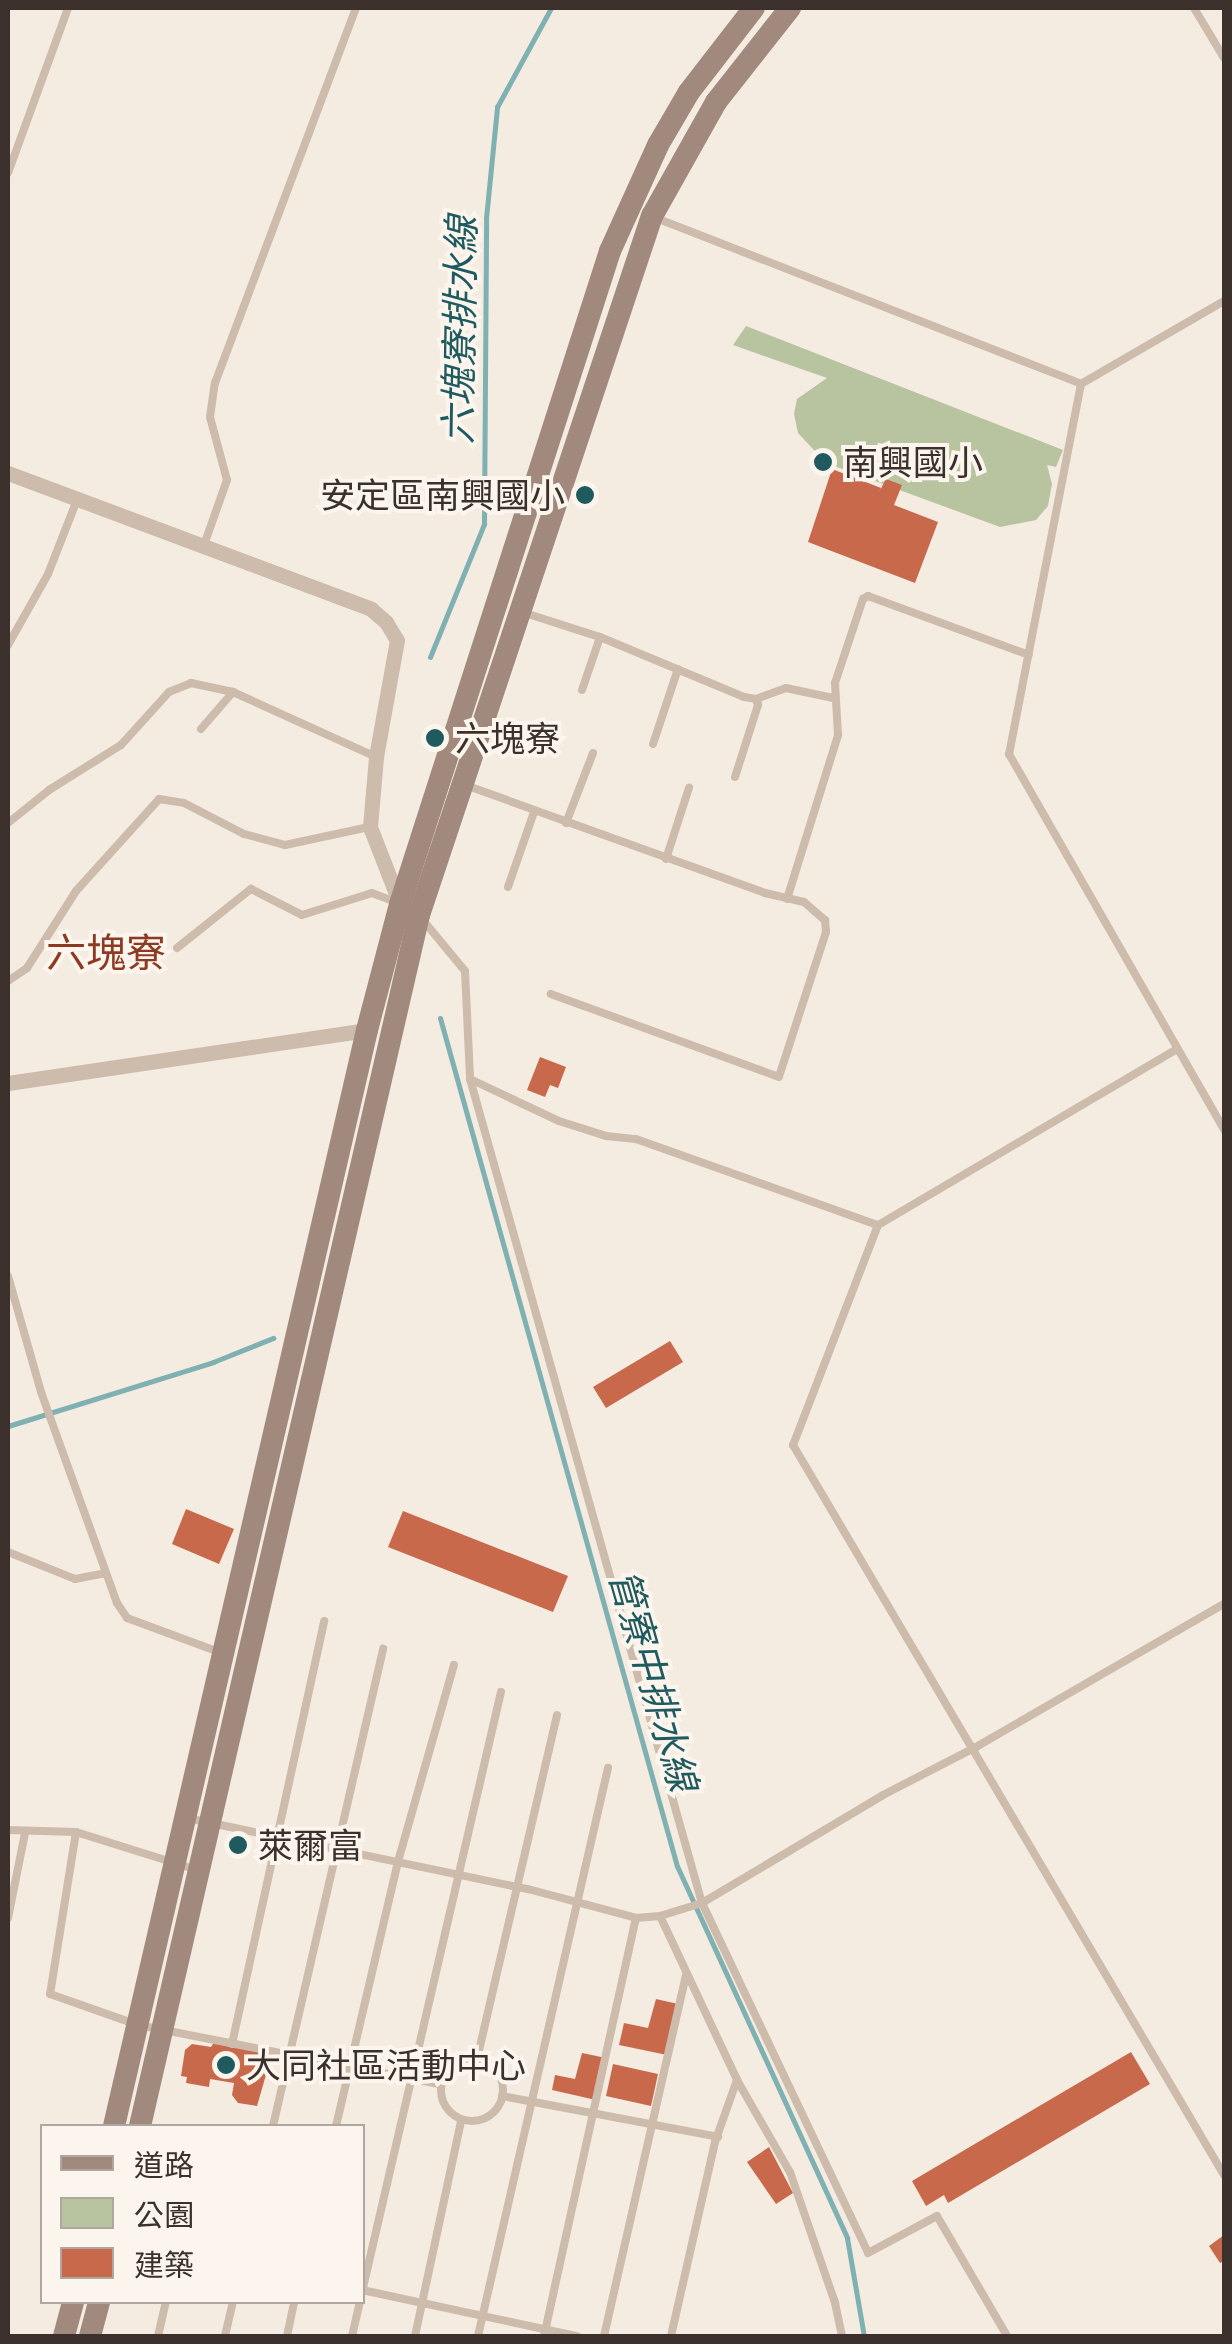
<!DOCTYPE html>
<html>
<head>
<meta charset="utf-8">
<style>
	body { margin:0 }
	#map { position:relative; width:1232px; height:2344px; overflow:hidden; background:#f4ebe1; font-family:"Open Sans","Noto Sans TC",sans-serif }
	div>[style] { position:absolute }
	.green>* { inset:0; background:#b8c4a0 }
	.stream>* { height:5px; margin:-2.5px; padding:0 2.5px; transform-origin:2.5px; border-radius:2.5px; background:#7fb0b2 }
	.building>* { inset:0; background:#c8694b }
	.lane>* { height:8px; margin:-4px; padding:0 4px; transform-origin:4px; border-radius:4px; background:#cdbbac }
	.lane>.ring { margin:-4px; padding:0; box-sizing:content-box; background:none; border:8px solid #cdbbac; border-radius:50% }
	.street>* { height:15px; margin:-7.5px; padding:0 7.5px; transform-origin:7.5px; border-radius:7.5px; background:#cdbbac }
	.secondary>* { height:22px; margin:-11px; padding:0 11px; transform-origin:11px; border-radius:11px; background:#a18a7d }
	.dots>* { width:28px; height:28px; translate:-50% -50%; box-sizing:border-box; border:5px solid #fbf5ee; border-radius:50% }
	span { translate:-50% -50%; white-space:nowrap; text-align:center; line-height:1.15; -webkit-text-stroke:8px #fbf5ee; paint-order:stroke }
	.poi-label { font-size:35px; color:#3b302b }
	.left { translate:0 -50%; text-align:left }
	.right { translate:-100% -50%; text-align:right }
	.water-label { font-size:38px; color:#1f5a5e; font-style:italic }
	.quarter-label { font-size:40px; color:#8c3b22 }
	.frame { position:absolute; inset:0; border:10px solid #3b302b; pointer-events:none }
	.legend { position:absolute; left:40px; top:2124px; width:325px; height:180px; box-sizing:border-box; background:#fbf5ee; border:2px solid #aea6a0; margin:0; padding:12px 18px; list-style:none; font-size:30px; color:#3b302b }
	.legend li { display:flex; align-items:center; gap:20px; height:50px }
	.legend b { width:50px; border:2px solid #aea6a0 }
</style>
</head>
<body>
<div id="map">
	<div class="green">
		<i style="clip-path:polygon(746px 326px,1063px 450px,1056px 467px,1047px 465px,1052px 484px,1048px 506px,1036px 520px,1000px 527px,826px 463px,798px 433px,794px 414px,797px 399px,827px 378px,733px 345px)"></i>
	</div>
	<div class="stream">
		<i style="left:430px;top:657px;width:144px;rotate:-67.9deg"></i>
		<i style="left:484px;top:524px;width:306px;rotate:-89.6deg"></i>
		<i style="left:486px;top:218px;width:112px;rotate:-84.3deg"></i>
		<i style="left:497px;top:107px;width:113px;rotate:-61.4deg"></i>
		<i style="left:440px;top:1018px;width:880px;rotate:74.39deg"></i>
		<i style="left:677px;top:1866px;width:409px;rotate:65.4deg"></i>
		<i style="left:847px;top:2238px;width:99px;rotate:80.2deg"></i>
		<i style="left:8px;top:1426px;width:215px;rotate:-17.3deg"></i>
		<i style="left:213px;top:1362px;width:65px;rotate:-21.8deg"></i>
	</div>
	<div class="building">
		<i style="clip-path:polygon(832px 469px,881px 488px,878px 494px,886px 479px,902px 485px,894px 505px,938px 522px,915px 583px,808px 542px)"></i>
		<i style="clip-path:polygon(540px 1057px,566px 1067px,558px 1088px,550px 1085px,545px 1097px,527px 1090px)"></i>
		<i style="clip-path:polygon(670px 1341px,683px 1362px,606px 1408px,593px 1387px)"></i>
		<i style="clip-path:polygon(186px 1509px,234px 1529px,219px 1564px,172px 1544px)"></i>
		<i style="clip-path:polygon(403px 1511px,568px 1576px,553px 1612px,388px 1547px)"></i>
		<i style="clip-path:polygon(656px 1999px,678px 2004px,667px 2055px,619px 2045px,624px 2023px,648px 2028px)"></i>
		<i style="clip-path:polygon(215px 2041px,272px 2054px,257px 2106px,238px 2103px,232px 2095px,234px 2083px,210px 2079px,209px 2087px,186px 2083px,187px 2077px,181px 2076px,185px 2050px,192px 2044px,211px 2047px)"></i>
		<i style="clip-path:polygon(1131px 2052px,1150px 2084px,948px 2203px,944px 2195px,926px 2206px,912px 2181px)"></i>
		<i style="clip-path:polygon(582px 2053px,606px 2058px,596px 2100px,552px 2090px,555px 2075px,575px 2079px)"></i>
		<i style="clip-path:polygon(613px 2064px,658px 2074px,651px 2106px,606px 2096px)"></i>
		<i style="clip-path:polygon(769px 2147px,793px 2193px,776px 2204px,747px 2162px)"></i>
		<i style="clip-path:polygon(1224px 2235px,1224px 2261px,1220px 2263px,1209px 2246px)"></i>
	</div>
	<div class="lane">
		<i style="left:1194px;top:8px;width:58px;rotate:59deg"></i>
		<i style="left:8px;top:173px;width:176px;rotate:-70deg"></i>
		<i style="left:656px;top:218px;width:456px;rotate:21.3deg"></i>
		<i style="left:1224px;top:301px;width:165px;rotate:149.9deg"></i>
		<i style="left:1081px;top:384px;width:377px;rotate:101deg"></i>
		<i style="left:1009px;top:754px;width:433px;rotate:60.2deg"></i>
		<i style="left:204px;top:545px;width:69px;rotate:-70.5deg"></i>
		<i style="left:227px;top:480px;width:65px;rotate:-105.1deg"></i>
		<i style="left:210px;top:417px;width:34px;rotate:-82deg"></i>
		<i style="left:215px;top:383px;width:401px;rotate:-69.4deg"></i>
		<i style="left:522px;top:612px;width:82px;rotate:17.8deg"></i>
		<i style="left:600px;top:637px;width:156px;rotate:22.6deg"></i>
		<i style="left:744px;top:697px;width:12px;rotate:9deg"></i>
		<i style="left:756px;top:699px;width:32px;rotate:-20deg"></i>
		<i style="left:786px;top:688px;width:48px;rotate:12deg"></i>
		<i style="left:8px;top:645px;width:81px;rotate:-60.6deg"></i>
		<i style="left:48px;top:574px;width:79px;rotate:-68.6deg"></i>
		<i style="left:582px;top:690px;width:56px;rotate:-71.2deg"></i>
		<i style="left:201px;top:729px;width:49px;rotate:-49.1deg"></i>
		<i style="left:653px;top:744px;width:79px;rotate:-71.6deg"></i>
		<i style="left:735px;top:777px;width:76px;rotate:-72.3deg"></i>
		<i style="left:758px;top:705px;width:6px;rotate:-108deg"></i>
		<i style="left:468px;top:786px;width:316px;rotate:19.8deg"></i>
		<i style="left:765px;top:893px;width:40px;rotate:13deg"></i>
		<i style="left:804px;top:902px;width:28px;rotate:41deg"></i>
		<i style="left:825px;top:920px;width:12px;rotate:85deg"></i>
		<i style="left:826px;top:932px;width:152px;rotate:108deg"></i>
		<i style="left:779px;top:1077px;width:243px;rotate:-160deg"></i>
		<i style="left:8px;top:823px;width:53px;rotate:-38.8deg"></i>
		<i style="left:49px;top:790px;width:85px;rotate:-32deg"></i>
		<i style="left:121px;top:745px;width:72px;rotate:-47.8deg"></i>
		<i style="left:169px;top:692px;width:24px;rotate:-22deg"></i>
		<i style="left:191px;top:683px;width:43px;rotate:12.1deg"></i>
		<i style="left:233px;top:692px;width:157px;rotate:24.4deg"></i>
		<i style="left:566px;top:823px;width:75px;rotate:-68.9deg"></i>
		<i style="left:666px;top:859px;width:75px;rotate:-72.1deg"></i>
		<i style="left:508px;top:887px;width:79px;rotate:-70.9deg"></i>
		<i style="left:787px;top:899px;width:172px;rotate:-72.7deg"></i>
		<i style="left:838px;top:735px;width:52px;rotate:-93.3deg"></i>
		<i style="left:835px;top:683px;width:89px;rotate:-71.6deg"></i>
		<i style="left:863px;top:599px;width:6px;rotate:-31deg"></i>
		<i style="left:868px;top:596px;width:171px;rotate:20.1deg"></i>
		<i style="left:422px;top:919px;width:67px;rotate:50.4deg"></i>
		<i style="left:465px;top:971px;width:108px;rotate:87.3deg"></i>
		<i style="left:470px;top:1079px;width:856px;rotate:74.28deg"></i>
		<i style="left:702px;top:1903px;width:387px;rotate:64.6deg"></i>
		<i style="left:868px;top:2253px;width:78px;rotate:-28.2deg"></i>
		<i style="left:937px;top:2216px;width:139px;rotate:59.7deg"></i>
		<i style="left:177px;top:948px;width:95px;rotate:-38.6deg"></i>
		<i style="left:251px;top:889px;width:57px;rotate:27deg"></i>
		<i style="left:302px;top:915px;width:73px;rotate:-17.4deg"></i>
		<i style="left:372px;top:893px;width:26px;rotate:21deg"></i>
		<i style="left:8px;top:981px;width:23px;rotate:-34deg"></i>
		<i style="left:27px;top:968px;width:91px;rotate:-57.5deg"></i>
		<i style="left:76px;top:891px;width:124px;rotate:-47.9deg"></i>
		<i style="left:159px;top:799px;width:25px;rotate:9deg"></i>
		<i style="left:184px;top:803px;width:68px;rotate:27.3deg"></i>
		<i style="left:244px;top:834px;width:42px;rotate:15deg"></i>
		<i style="left:285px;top:845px;width:86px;rotate:-12.1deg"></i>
		<i style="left:1177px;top:1049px;width:347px;rotate:149.5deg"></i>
		<i style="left:878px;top:1225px;width:236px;rotate:111.1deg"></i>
		<i style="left:793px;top:1445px;width:848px;rotate:59.44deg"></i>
		<i style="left:470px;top:1079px;width:98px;rotate:25.3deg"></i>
		<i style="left:559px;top:1121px;width:49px;rotate:17.7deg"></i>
		<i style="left:606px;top:1136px;width:30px;rotate:6deg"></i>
		<i style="left:636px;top:1139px;width:257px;rotate:19.6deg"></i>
		<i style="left:8px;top:1276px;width:121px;rotate:74.1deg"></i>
		<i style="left:41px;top:1392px;width:224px;rotate:70.2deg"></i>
		<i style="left:117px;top:1603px;width:18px;rotate:56deg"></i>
		<i style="left:127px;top:1618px;width:98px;rotate:20.3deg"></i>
		<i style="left:8px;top:1552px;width:72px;rotate:21.9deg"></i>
		<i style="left:75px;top:1579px;width:31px;rotate:-11deg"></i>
		<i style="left:187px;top:1818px;width:348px;rotate:11.8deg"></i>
		<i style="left:528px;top:1889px;width:112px;rotate:15deg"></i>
		<i style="left:636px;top:1918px;width:24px;rotate:-5deg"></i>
		<i style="left:660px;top:1916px;width:44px;rotate:-17.2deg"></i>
		<i style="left:702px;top:1903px;width:211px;rotate:-30.8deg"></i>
		<i style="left:883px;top:1795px;width:105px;rotate:-27.3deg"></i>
		<i style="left:976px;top:1747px;width:286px;rotate:-30deg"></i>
		<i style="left:8px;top:1830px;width:68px;rotate:1.7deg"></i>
		<i style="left:76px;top:1832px;width:127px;rotate:17.4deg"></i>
		<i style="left:76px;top:1832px;width:164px;rotate:99.1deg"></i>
		<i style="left:50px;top:1994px;width:93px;rotate:19.4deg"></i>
		<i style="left:138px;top:2025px;width:308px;rotate:11.1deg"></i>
		<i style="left:660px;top:1916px;width:181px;rotate:64.8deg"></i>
		<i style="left:737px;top:2080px;width:106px;rotate:60.1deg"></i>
		<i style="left:790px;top:2172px;width:139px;rotate:71deg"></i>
		<i style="left:835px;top:2303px;width:34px;rotate:78deg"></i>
		<i style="left:8px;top:1918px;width:87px;rotate:-78.7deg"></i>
		<i style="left:232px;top:2044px;width:433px;rotate:-77.7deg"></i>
		<i class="ring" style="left:441px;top:2059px;width:54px;height:54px"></i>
		<i style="left:477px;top:2059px;width:353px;rotate:-76.9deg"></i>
		<i style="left:502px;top:2096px;width:220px;rotate:10.7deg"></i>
		<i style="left:273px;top:2126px;width:490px;rotate:-77deg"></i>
		<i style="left:336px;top:2126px;width:268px;rotate:-76.8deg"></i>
		<i style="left:397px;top:1865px;width:208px;rotate:-74.1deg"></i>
		<i style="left:362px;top:2290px;width:220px;rotate:12.1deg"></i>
		<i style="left:362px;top:2292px;width:616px;rotate:-76.96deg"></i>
		<i style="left:158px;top:2336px;width:35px;rotate:-77deg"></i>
		<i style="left:225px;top:2336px;width:35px;rotate:-77deg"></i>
		<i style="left:287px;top:2336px;width:35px;rotate:-78deg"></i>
		<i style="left:352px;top:2336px;width:35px;rotate:-77deg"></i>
		<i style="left:415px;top:2336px;width:220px;rotate:-77.9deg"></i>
		<i style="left:478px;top:2336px;width:583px;rotate:-77.11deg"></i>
		<i style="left:544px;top:2336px;width:428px;rotate:-77.6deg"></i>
		<i style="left:604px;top:2336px;width:369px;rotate:-77.2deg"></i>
		<i style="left:671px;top:2336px;width:199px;rotate:-77.2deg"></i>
		<i style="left:715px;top:2142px;width:66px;rotate:-70.5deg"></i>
	</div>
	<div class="street">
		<i style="left:8px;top:473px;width:388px;rotate:20.5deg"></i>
		<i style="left:371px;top:609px;width:20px;rotate:41deg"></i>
		<i style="left:386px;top:622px;width:21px;rotate:59deg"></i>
		<i style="left:397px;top:640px;width:119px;rotate:100.2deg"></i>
		<i style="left:376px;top:757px;width:70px;rotate:94.9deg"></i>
		<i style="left:370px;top:827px;width:83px;rotate:68.7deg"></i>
		<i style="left:8px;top:1083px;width:363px;rotate:-8.4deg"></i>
	</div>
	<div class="secondary">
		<i style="left:114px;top:2126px;width:1125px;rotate:-77deg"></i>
		<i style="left:367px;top:1030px;width:130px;rotate:-75.3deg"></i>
		<i style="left:400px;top:904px;width:686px;rotate:-72.17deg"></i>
		<i style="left:610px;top:251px;width:116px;rotate:-65.6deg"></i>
		<i style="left:658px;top:145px;width:61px;rotate:-59.7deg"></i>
		<i style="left:689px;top:92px;width:106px;rotate:-52.3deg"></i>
		<i style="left:140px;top:2126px;width:1243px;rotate:-77.03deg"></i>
		<i style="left:419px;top:915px;width:737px;rotate:-71.57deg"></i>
		<i style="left:652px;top:216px;width:131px;rotate:-60.7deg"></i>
		<i style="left:716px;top:102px;width:120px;rotate:-51.8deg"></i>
		<i style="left:64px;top:2336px;width:35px;rotate:-75deg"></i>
		<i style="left:90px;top:2336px;width:35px;rotate:-75deg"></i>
	</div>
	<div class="dots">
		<i style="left:823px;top:462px;background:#1f5a5e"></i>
		<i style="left:585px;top:495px;background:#1f5a5e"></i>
		<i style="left:435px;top:738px;background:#1f5a5e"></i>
		<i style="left:238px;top:1845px;background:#1f5a5e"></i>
		<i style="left:226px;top:2065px;background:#1f5a5e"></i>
	</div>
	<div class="poi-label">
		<span class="left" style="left:843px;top:462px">南興國小</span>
		<span class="right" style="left:565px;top:495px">安定區南興國小</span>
		<span class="left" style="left:455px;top:738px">六塊寮</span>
		<span class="left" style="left:258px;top:1845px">萊爾富</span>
		<span class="left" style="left:246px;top:2065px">大同社區活動中心</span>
	</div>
	<div class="water-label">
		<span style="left:459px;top:330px;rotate:-89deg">六塊寮排水線</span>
		<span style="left:654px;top:1680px;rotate:74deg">管寮中排水線</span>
	</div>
	<div class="quarter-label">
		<span style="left:106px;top:952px">六塊寮</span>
	</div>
	<div class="frame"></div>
	<ul class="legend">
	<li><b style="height:12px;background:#a18a7d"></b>道路</li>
	<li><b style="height:28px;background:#b8c4a0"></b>公園</li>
	<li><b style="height:28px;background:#c8694b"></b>建築</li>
	</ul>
</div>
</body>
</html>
